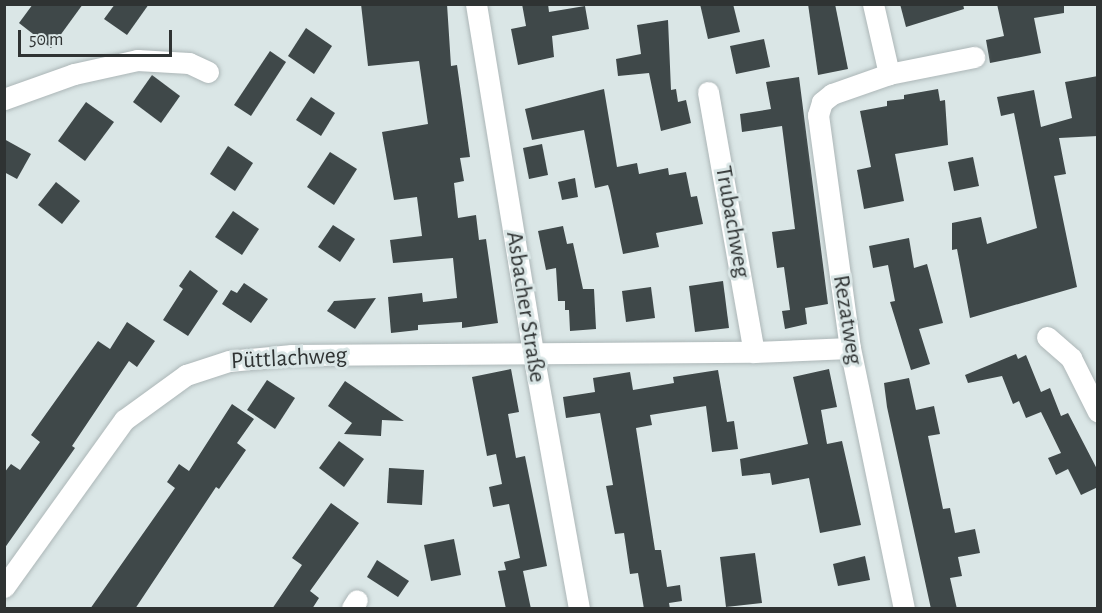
<!DOCTYPE html>
<html>
<head>
<meta charset="utf-8">
<style>
	body { margin:0 }
	#map { position:relative; width:1102px; height:613px; overflow:hidden; background:#dae6e6; font-family:"Alegreya Sans",sans-serif }
	div>[style] { position:absolute }
	.building>* { inset:0; background:#3f4849 }
	.roads { filter:drop-shadow(0 0 2px #acb6b7) drop-shadow(0 0 2px #acb6b7) }
	.minor>* { height:21px; margin:-10.5px; padding:0 10.5px; transform-origin:10.5px; border-radius:10.5px; background:#fff }
	span { translate:-50% -50%; white-space:nowrap; text-align:center; line-height:1.15; -webkit-text-stroke:6px #dae6e6; paint-order:stroke }
	.street-label { font-size:24px; color:#2f3333 }
	.frame { position:absolute; inset:0; border:6px solid #2f3333; pointer-events:none }
	.scale { position:absolute; left:18px; top:30px; width:154px; height:27px; box-sizing:border-box; border:3px solid #2f3333; border-top:0; padding-left:8px; font-size:18px; line-height:21px; white-space:nowrap; color:#2f3333; -webkit-text-stroke:4px #dae6e6; paint-order:stroke }
</style>
</head>
<body>
<div id="map">
	<div class="building">
		<i style="clip-path:polygon(33px 4px,83px 4px,51px 48px,19px 23px)"></i>
		<i style="clip-path:polygon(115px 4px,149px 4px,127px 35px,104px 19px)"></i>
		<i style="clip-path:polygon(361px 4px,447px 4px,451px 66px,457px 65px,470px 157px,460px 158px,464px 181px,454px 183px,458px 218px,476px 215px,479px 240px,486px 239px,498px 323px,462px 328px,462px 322px,418px 325px,418px 330px,391px 333px,388px 297px,422px 293px,423px 302px,457px 298px,453px 258px,393px 263px,390px 240px,422px 236px,417px 197px,394px 200px,382px 132px,428px 124px,419px 61px,368px 66px)"></i>
		<i style="clip-path:polygon(522px 4px,548px 4px,549px 12px,585px 6px,589px 29px,552px 36px,554px 57px,518px 65px,511px 29px,526px 26px)"></i>
		<i style="clip-path:polygon(700px 4px,733px 4px,740px 32px,708px 39px)"></i>
		<i style="clip-path:polygon(808px 4px,835px 4px,848px 69px,818px 75px)"></i>
		<i style="clip-path:polygon(900px 4px,963px 4px,964px 9px,906px 27px)"></i>
		<i style="clip-path:polygon(997px 4px,1064px 4px,1064px 13px,1034px 18px,1041px 53px,990px 63px,986px 40px,1004px 36px)"></i>
		<i style="clip-path:polygon(668px 20px,671px 90px,676px 89px,678px 102px,686px 100px,691px 123px,661px 131px,649px 73px,618px 76px,616px 59px,641px 54px,637px 25px)"></i>
		<i style="clip-path:polygon(306px 28px,332px 46px,314px 74px,288px 56px)"></i>
		<i style="clip-path:polygon(764px 39px,770px 67px,736px 74px,730px 46px)"></i>
		<i style="clip-path:polygon(270px 51px,286px 62px,251px 116px,234px 105px)"></i>
		<i style="clip-path:polygon(152px 75px,180px 96px,161px 123px,133px 102px)"></i>
		<i style="clip-path:polygon(1098px 76px,1098px 136px,1059px 138px,1066px 174px,1054px 176px,1077px 287px,970px 318px,957px 249px,952px 250px,952px 223px,981px 217px,987px 244px,1037px 228px,1014px 113px,1001px 116px,997px 97px,1034px 90px,1041px 127px,1072px 118px,1065px 82px)"></i>
		<i style="clip-path:polygon(799px 77px,828px 304px,805px 308px,807px 324px,785px 329px,782px 311px,790px 310px,784px 267px,777px 268px,772px 232px,795px 229px,782px 126px,742px 132px,740px 114px,771px 109px,766px 82px)"></i>
		<i style="clip-path:polygon(604px 89px,617px 167px,637px 163px,639px 174px,668px 168px,669px 175px,686px 172px,691px 197px,697px 196px,703px 224px,656px 233px,659px 247px,623px 254px,610px 191px,608px 185px,595px 188px,584px 130px,532px 140px,525px 109px)"></i>
		<i style="clip-path:polygon(938px 89px,940px 101px,945px 100px,948px 145px,895px 154px,904px 201px,864px 209px,857px 170px,871px 167px,860px 111px,887px 106px,887px 101px,904px 99px,904px 95px)"></i>
		<i style="clip-path:polygon(311px 97px,335px 113px,321px 136px,296px 120px)"></i>
		<i style="clip-path:polygon(86px 102px,114px 122px,85px 161px,58px 141px)"></i>
		<i style="clip-path:polygon(4px 139px,31px 154px,17px 179px,4px 172px)"></i>
		<i style="clip-path:polygon(542px 144px,548px 175px,529px 179px,523px 148px)"></i>
		<i style="clip-path:polygon(228px 146px,253px 163px,235px 191px,210px 174px)"></i>
		<i style="clip-path:polygon(330px 152px,357px 169px,334px 205px,307px 187px)"></i>
		<i style="clip-path:polygon(973px 157px,979px 186px,954px 191px,948px 162px)"></i>
		<i style="clip-path:polygon(575px 178px,578px 197px,562px 200px,558px 182px)"></i>
		<i style="clip-path:polygon(56px 182px,80px 201px,62px 224px,38px 205px)"></i>
		<i style="clip-path:polygon(233px 211px,259px 229px,242px 255px,215px 237px)"></i>
		<i style="clip-path:polygon(333px 225px,355px 239px,340px 262px,318px 247px)"></i>
		<i style="clip-path:polygon(563px 226px,567px 244px,573px 243px,583px 289px,594px 289px,596px 329px,570px 331px,569px 310px,565px 310px,565px 301px,558px 301px,556px 268px,546px 270px,538px 231px)"></i>
		<i style="clip-path:polygon(909px 238px,914px 268px,927px 264px,943px 323px,919px 329px,930px 364px,911px 370px,890px 302px,895px 301px,888px 265px,873px 268px,869px 246px)"></i>
		<i style="clip-path:polygon(190px 270px,218px 291px,188px 336px,163px 320px,183px 289px,179px 286px)"></i>
		<i style="clip-path:polygon(723px 281px,729px 328px,695px 332px,689px 286px)"></i>
		<i style="clip-path:polygon(244px 283px,268px 299px,251px 323px,222px 304px,231px 290px,237px 293px)"></i>
		<i style="clip-path:polygon(651px 287px,655px 318px,626px 322px,622px 291px)"></i>
		<i style="clip-path:polygon(376px 298px,355px 329px,327px 311px,334px 301px)"></i>
		<i style="clip-path:polygon(127px 322px,155px 341px,137px 367px,129px 361px,72px 446px,75px 448px,4px 549px,4px 473px,11px 464px,20px 470px,40px 442px,31px 435px,98px 341px,110px 349px)"></i>
		<i style="clip-path:polygon(1016px 354px,1018px 359px,1026px 355px,1041px 392px,1050px 388px,1061px 416px,1068px 413px,1098px 471px,1098px 487px,1081px 495px,1068px 469px,1056px 475px,1048px 458px,1061px 453px,1041px 412px,1026px 418px,1019px 401px,1013px 404px,1002px 376px,968px 383px,965px 375px)"></i>
		<i style="clip-path:polygon(511px 369px,519px 412px,508px 414px,516px 458px,525px 456px,547px 566px,523px 571px,531px 609px,506px 609px,498px 571px,506px 570px,504px 562px,520px 558px,509px 504px,493px 507px,489px 487px,502px 484px,496px 454px,487px 456px,472px 377px)"></i>
		<i style="clip-path:polygon(829px 369px,837px 407px,821px 410px,827px 444px,842px 441px,861px 525px,820px 533px,809px 478px,772px 485px,770px 473px,742px 476px,740px 459px,808px 444px,793px 377px)"></i>
		<i style="clip-path:polygon(718px 370px,727px 422px,734px 421px,738px 449px,712px 452px,706px 406px,650px 415px,652px 425px,636px 428px,655px 550px,661px 550px,667px 587px,680px 585px,682px 601px,669px 603px,670px 609px,644px 609px,638px 573px,630px 574px,624px 533px,615px 534px,606px 486px,613px 485px,600px 413px,566px 418px,563px 397px,595px 392px,593px 378px,630px 372px,633px 390px,674px 383px,673px 377px)"></i>
		<i style="clip-path:polygon(909px 378px,916px 410px,934px 406px,940px 434px,928px 436px,943px 509px,950px 508px,955px 533px,975px 529px,980px 553px,958px 557px,962px 576px,950px 578px,957px 609px,931px 609px,887px 407px,884px 383px)"></i>
		<i style="clip-path:polygon(267px 380px,295px 398px,275px 429px,247px 410px)"></i>
		<i style="clip-path:polygon(345px 381px,404px 421px,382px 420px,381px 436px,344px 434px,352px 423px,328px 406px)"></i>
		<i style="clip-path:polygon(232px 404px,254px 419px,237px 443px,246px 450px,219px 489px,216px 487px,135px 609px,90px 609px,175px 488px,167px 482px,179px 464px,189px 471px)"></i>
		<i style="clip-path:polygon(339px 441px,364px 459px,344px 487px,319px 468px)"></i>
		<i style="clip-path:polygon(389px 468px,424px 470px,422px 505px,387px 503px)"></i>
		<i style="clip-path:polygon(331px 503px,359px 523px,310px 591px,319px 598px,312px 609px,272px 609px,302px 565px,292px 558px)"></i>
		<i style="clip-path:polygon(454px 539px,461px 575px,431px 581px,424px 545px)"></i>
		<i style="clip-path:polygon(755px 553px,762px 603px,726px 607px,720px 557px)"></i>
		<i style="clip-path:polygon(865px 556px,870px 580px,838px 586px,833px 564px)"></i>
		<i style="clip-path:polygon(377px 560px,409px 581px,398px 597px,367px 577px)"></i>
	</div>
	<div class="roads">
		<div class="minor">
			<i style="left:476px;top:4px;width:354px;rotate:80.7deg"></i>
			<i style="left:533px;top:353px;width:259px;rotate:79.8deg"></i>
			<i style="left:873px;top:4px;width:72px;rotate:77.1deg"></i>
			<i style="left:889px;top:74px;width:60px;rotate:160.7deg"></i>
			<i style="left:832px;top:94px;width:13px;rotate:141deg"></i>
			<i style="left:822px;top:102px;width:14px;rotate:107deg"></i>
			<i style="left:818px;top:115px;width:235px;rotate:82.2deg"></i>
			<i style="left:850px;top:348px;width:266px;rotate:78.3deg"></i>
			<i style="left:889px;top:74px;width:87px;rotate:-11.3deg"></i>
			<i style="left:708px;top:92px;width:264px;rotate:80deg"></i>
			<i style="left:4px;top:99px;width:74px;rotate:-19.7deg"></i>
			<i style="left:74px;top:74px;width:65px;rotate:-12.5deg"></i>
			<i style="left:137px;top:60px;width:52px;rotate:3.3deg"></i>
			<i style="left:189px;top:63px;width:21px;rotate:25deg"></i>
			<i style="left:1047px;top:337px;width:32px;rotate:41deg"></i>
			<i style="left:1071px;top:358px;width:60px;rotate:63.4deg"></i>
			<i style="left:4px;top:587px;width:206px;rotate:-54.3deg"></i>
			<i style="left:124px;top:420px;width:77px;rotate:-36deg"></i>
			<i style="left:186px;top:375px;width:45px;rotate:-18deg"></i>
			<i style="left:229px;top:361px;width:63px;rotate:-5.4deg"></i>
			<i style="left:292px;top:355px;width:462px;rotate:-0.4deg"></i>
			<i style="left:754px;top:352px;width:96px;rotate:-2.4deg"></i>
			<i style="left:352px;top:608px;width:9px;rotate:-58deg"></i>
		</div>
	</div>
	<div class="street-label">
		<span style="left:732px;top:222px;rotate:80deg">Trubachweg</span>
		<span style="left:525px;top:307px;rotate:81deg">Asbacher Straße</span>
		<span style="left:847px;top:320px;rotate:81deg">Rezatweg</span>
		<span style="left:289px;top:359px;rotate:-3deg">Püttlachweg</span>
	</div>
	<div class="frame"></div>
	<div class="scale">50 m</div>
</div>
</body>
</html>
